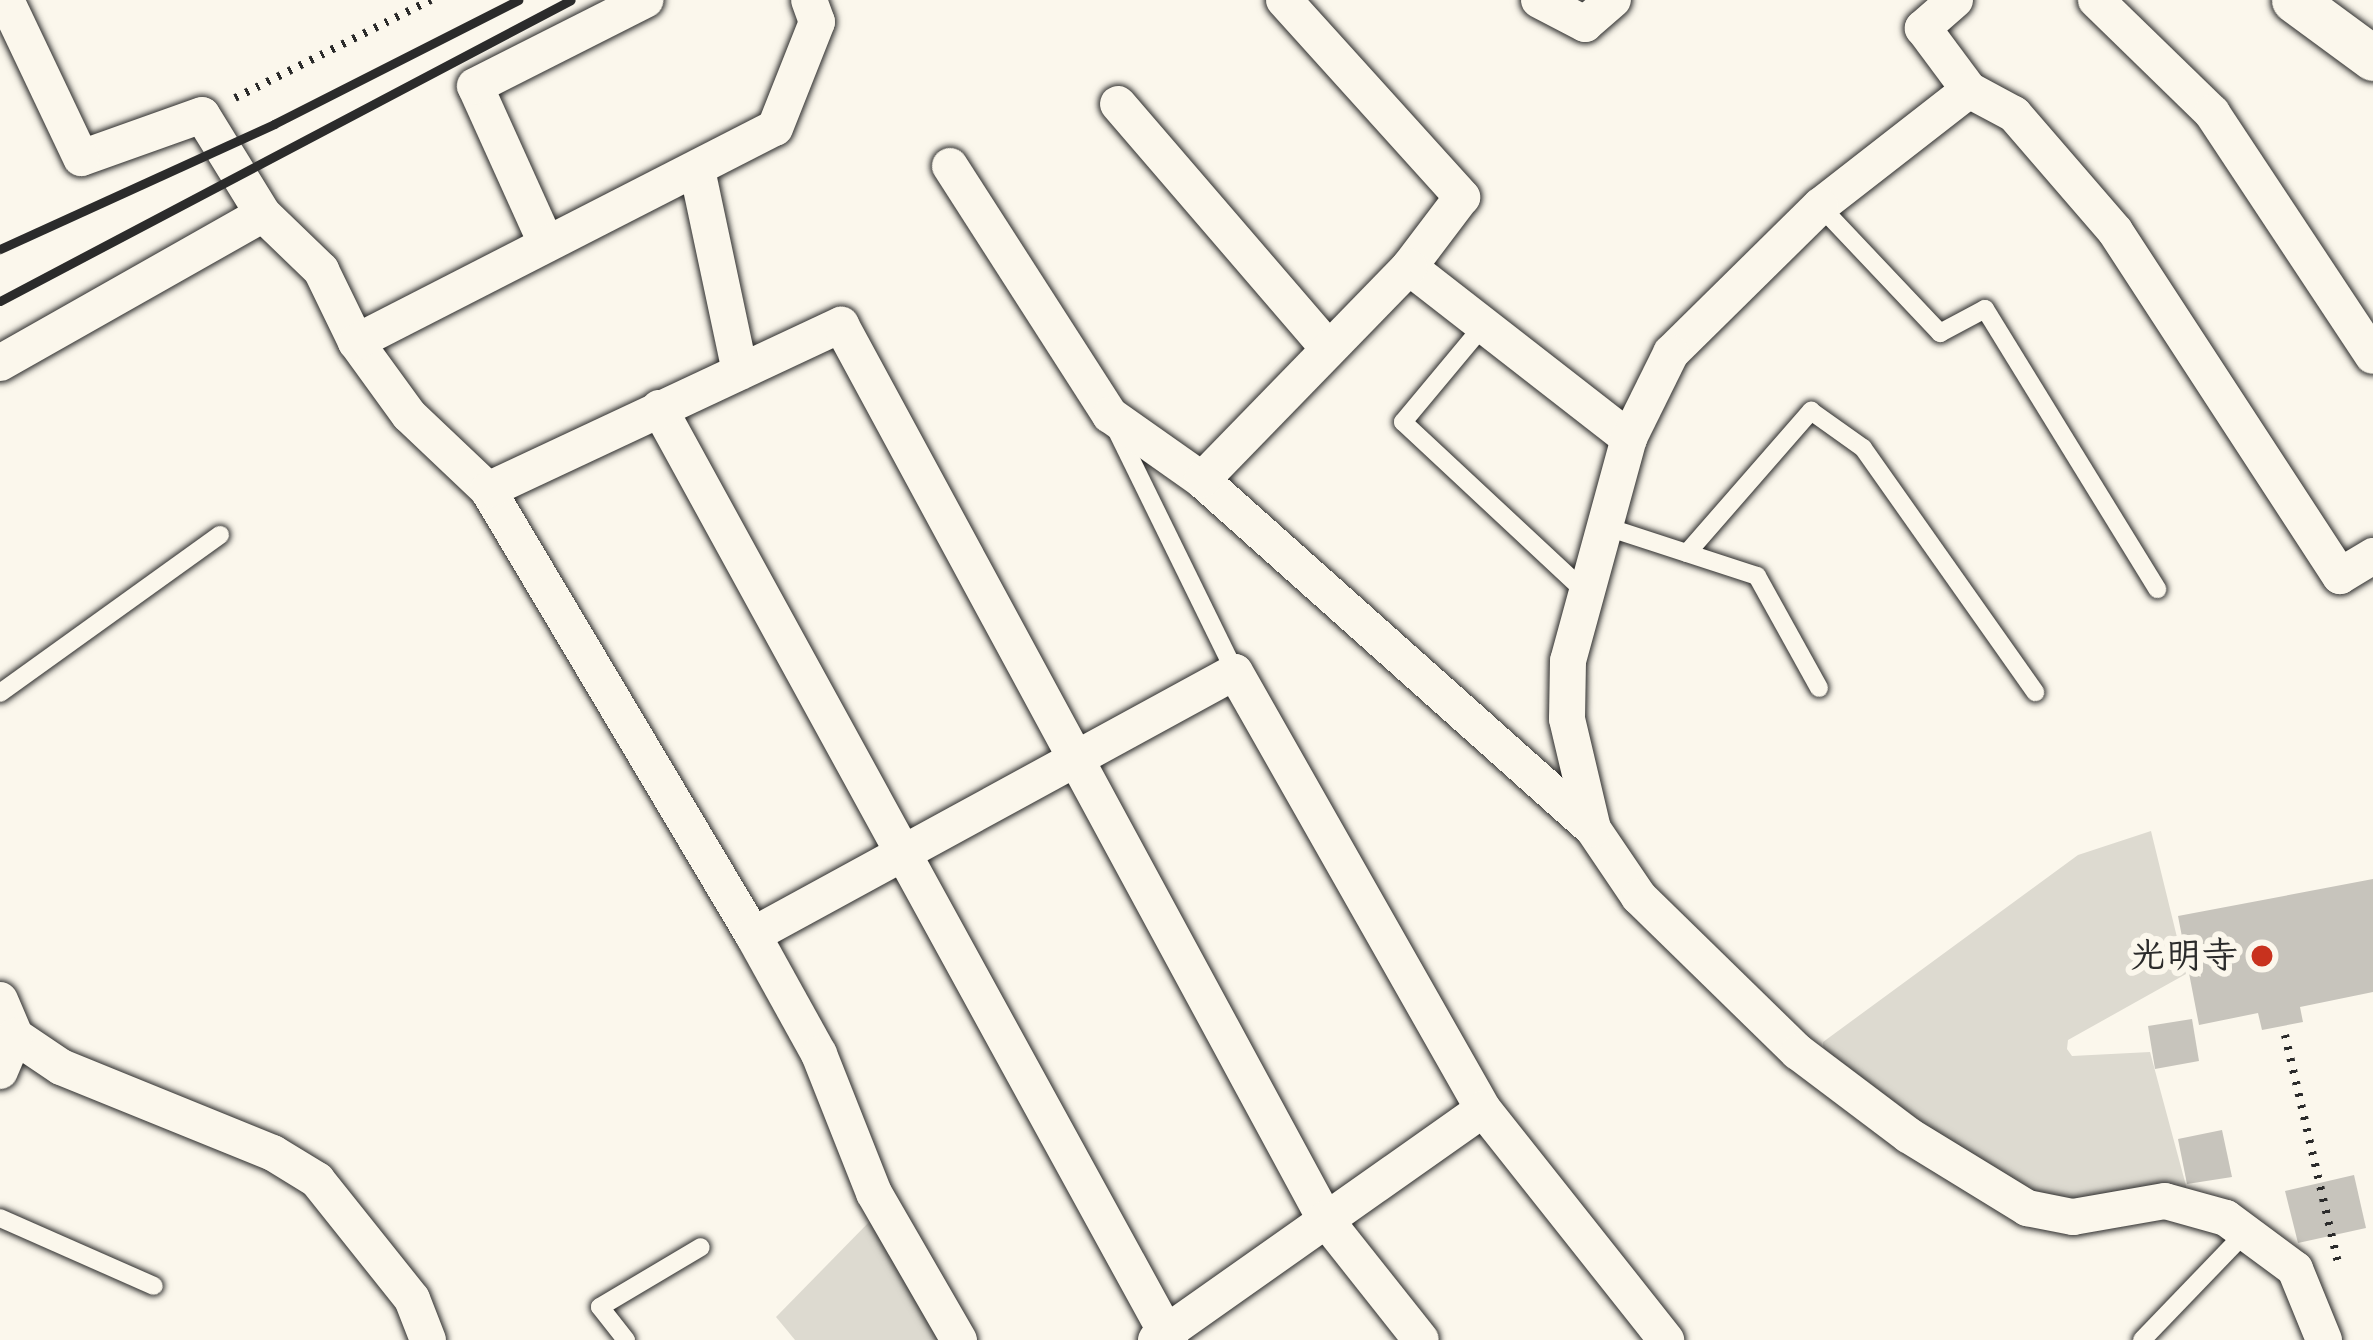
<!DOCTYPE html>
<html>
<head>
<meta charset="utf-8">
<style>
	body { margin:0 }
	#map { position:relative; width:2373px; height:1340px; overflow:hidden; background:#fbf7ec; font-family:Pangolin,"Klee One",sans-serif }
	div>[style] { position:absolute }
	.green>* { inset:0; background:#dddad0 }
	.building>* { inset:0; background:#c7c4bc }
	.path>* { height:8px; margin-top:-4px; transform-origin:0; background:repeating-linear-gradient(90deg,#2b2b2b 0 3px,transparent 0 12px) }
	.roads { filter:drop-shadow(0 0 3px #2b2b2b) drop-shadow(0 0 3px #2b2b2b) }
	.service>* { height:18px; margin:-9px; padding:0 9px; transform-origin:9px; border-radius:9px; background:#fbf7ec }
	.minor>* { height:36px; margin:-18px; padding:0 18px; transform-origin:18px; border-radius:18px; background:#fbf7ec }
	.tertiary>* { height:45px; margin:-22.5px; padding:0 22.5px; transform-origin:22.5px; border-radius:22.5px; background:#fbf7ec }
	.rail>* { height:9px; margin:-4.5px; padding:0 4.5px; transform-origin:4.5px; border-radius:4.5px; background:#2b2b2b }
	.dots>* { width:33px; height:33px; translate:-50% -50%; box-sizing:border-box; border:6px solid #fbf7ec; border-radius:50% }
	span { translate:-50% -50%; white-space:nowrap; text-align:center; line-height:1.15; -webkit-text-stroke:12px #fbf7ec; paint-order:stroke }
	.poi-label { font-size:36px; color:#2b2b2b; font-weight:700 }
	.right { translate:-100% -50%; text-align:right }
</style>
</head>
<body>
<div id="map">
	<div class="green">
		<i style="clip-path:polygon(2151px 831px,2186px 974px,2068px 1040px,2067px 1049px,2072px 1056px,2150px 1052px,2188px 1193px,2078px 1205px,2027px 1197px,1824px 1057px,1823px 1042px,2078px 855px)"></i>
		<i style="clip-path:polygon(872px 1219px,942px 1340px,795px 1340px,776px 1317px)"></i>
	</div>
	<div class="building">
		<i style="clip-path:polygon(2373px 879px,2373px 992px,2300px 1007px,2303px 1022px,2262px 1030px,2258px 1013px,2199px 1025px,2178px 916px)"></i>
		<i style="clip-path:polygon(2192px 1019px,2199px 1061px,2155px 1069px,2148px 1026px)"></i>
		<i style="clip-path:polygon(2222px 1130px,2232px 1177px,2187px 1184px,2178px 1139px)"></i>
		<i style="clip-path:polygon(2354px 1175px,2366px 1228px,2298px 1243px,2285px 1191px)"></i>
	</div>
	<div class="path">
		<i style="left:235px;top:98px;width:219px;rotate:-26.6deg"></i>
		<i style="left:2285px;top:1035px;width:234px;rotate:76.9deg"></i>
	</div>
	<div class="roads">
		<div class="service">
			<i style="left:1820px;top:206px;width:175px;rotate:46.6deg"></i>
			<i style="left:1940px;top:333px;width:51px;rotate:-28.1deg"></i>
			<i style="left:1985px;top:309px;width:329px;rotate:58.4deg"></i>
			<i style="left:1483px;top:326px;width:125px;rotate:129.8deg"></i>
			<i style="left:1403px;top:422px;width:248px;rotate:43deg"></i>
			<i style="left:1114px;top:425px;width:275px;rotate:63.9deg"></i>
			<i style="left:1604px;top:526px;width:161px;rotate:18.1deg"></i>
			<i style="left:1757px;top:576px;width:128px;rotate:61deg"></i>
			<i style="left:1687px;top:553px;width:189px;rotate:-48.9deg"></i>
			<i style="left:1811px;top:411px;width:64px;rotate:35.4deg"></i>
			<i style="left:1863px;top:448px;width:299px;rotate:54.8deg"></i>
			<i style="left:0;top:693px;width:271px;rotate:-35.7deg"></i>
			<i style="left:0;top:1218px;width:168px;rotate:23.8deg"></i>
			<i style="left:626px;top:1340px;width:42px;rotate:-128.2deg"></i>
			<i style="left:600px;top:1307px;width:117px;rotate:-30.7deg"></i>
			<i style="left:2142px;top:1340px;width:151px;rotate:-46.1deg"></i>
		</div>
		<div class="minor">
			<i style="left:1284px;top:0;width:266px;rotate:47.9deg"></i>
			<i style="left:1462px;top:197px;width:88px;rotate:127.1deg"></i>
			<i style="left:1409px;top:267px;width:279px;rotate:37.9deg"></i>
			<i style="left:1539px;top:0;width:52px;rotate:27.6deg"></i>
			<i style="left:1585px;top:24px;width:37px;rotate:-41deg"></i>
			<i style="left:1955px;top:0;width:43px;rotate:138.8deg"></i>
			<i style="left:1923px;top:28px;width:77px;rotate:53.4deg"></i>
			<i style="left:1969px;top:90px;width:51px;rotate:28.1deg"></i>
			<i style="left:2014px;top:114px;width:155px;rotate:49.2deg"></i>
			<i style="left:2115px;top:231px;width:412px;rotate:56.9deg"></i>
			<i style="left:2340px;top:576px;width:39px;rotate:-31deg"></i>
			<i style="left:2096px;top:0;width:162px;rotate:44.2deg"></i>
			<i style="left:2212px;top:113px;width:291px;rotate:56.5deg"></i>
			<i style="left:1969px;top:90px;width:189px;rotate:142.1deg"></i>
			<i style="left:1820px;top:206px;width:209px;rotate:135.4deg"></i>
			<i style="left:1671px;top:353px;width:95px;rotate:116.3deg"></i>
			<i style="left:1629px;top:438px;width:231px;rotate:105.3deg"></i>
			<i style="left:1568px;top:661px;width:58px;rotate:91deg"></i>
			<i style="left:1567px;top:719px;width:113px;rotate:76.7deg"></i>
			<i style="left:1593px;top:829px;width:82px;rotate:55.9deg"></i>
			<i style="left:1639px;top:897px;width:222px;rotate:44.3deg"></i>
			<i style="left:1798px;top:1052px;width:138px;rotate:37deg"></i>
			<i style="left:1908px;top:1135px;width:140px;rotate:31.5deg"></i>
			<i style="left:2027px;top:1208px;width:47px;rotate:11.1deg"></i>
			<i style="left:2073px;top:1217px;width:93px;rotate:-9.9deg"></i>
			<i style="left:2165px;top:1201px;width:63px;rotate:15.6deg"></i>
			<i style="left:2226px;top:1218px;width:86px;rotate:36.5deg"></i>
			<i style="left:2295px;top:1269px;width:77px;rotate:67.8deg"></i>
			<i style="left:1118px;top:104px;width:321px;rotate:49.3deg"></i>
			<i style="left:950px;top:166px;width:296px;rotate:57.3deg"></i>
			<i style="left:1110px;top:415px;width:113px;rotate:35.2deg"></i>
			<i style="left:1202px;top:480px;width:524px;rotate:41.75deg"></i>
			<i style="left:698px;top:174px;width:202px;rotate:78deg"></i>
			<i style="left:263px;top:214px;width:81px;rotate:44deg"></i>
			<i style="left:321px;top:270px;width:80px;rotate:64.1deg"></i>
			<i style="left:356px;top:342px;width:90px;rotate:54deg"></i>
			<i style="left:409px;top:415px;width:109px;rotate:43.5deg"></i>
			<i style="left:488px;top:490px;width:518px;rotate:59.23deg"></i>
			<i style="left:753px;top:935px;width:136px;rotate:61deg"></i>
			<i style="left:819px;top:1054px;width:149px;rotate:68.4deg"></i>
			<i style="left:874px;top:1193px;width:170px;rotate:60deg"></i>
			<i style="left:546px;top:243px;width:172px;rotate:-114.3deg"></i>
			<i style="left:475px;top:86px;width:191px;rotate:-26.8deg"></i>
			<i style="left:356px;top:342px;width:470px;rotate:-27.1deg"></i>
			<i style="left:775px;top:128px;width:114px;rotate:-68.4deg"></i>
			<i style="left:817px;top:22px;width:23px;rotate:-110deg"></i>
			<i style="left:0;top:363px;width:302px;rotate:-29.5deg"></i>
			<i style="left:263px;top:214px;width:116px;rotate:-121.6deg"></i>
			<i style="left:202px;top:115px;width:128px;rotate:160.4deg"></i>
			<i style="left:81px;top:158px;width:175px;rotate:-115.4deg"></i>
			<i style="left:659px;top:408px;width:1063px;rotate:61.26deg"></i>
			<i style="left:1202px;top:480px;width:297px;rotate:-45.8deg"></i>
			<i style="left:488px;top:490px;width:390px;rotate:-25.1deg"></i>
			<i style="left:841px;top:325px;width:1017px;rotate:61.57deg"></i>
			<i style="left:1325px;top:1219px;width:154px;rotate:51.6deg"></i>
			<i style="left:753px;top:935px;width:549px;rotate:-28.62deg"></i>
			<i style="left:1235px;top:672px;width:502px;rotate:60.42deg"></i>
			<i style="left:1483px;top:1109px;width:295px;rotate:51.6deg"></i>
			<i style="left:0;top:1000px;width:39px;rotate:67deg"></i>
			<i style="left:15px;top:1036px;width:55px;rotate:34deg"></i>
			<i style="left:61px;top:1067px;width:229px;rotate:22.1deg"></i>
			<i style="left:273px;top:1153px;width:52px;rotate:31.5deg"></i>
			<i style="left:317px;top:1180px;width:152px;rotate:51.4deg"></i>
			<i style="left:412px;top:1299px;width:44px;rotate:68.7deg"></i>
			<i style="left:0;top:1071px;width:38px;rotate:-67deg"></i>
			<i style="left:1156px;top:1340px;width:400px;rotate:-35.2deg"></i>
		</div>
		<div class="tertiary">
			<i style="left:2294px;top:0;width:98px;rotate:36.3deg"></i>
		</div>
	</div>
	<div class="rail">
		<i style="left:0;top:249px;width:301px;rotate:-24.5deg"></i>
		<i style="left:274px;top:124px;width:274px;rotate:-26.9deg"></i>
		<i style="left:0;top:301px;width:645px;rotate:-27.8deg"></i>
	</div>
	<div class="dots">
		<i style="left:2262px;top:956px;background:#c8321e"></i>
	</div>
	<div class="poi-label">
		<span class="right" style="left:2238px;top:956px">光明寺</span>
	</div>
</div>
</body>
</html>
